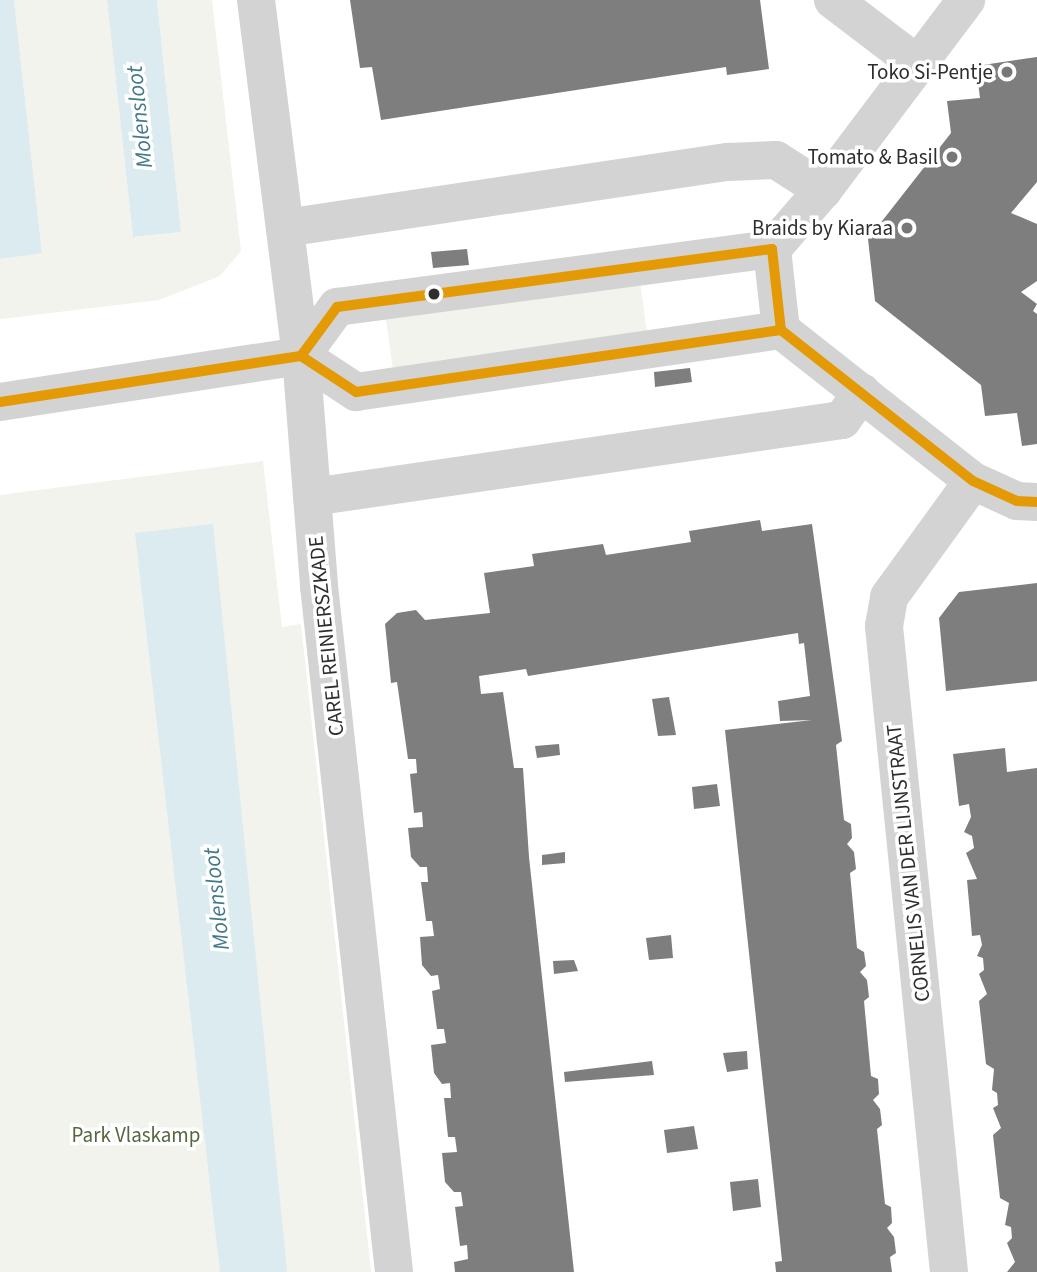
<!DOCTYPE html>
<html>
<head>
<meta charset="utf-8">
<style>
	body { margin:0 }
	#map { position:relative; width:1037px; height:1272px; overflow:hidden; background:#fff; font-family:"Source Sans 3",sans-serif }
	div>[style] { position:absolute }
	.green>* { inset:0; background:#f1f3ec }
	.water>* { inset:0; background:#dbebf0 }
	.building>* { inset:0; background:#7e7e7e }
	.minor>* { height:38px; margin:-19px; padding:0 19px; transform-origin:19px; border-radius:19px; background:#d3d3d3 }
	.bus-1>* { height:10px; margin:-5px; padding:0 5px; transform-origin:5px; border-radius:5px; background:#e39a05 }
	.dots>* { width:19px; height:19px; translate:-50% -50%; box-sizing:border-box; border:4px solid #fff; border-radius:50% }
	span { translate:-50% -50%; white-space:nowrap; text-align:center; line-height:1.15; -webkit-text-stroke:7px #fff; paint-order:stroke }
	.poi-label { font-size:21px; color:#2e2e2e }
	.right { translate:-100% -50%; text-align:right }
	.street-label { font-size:21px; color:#2e2e2e }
	.park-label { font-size:21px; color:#58663f }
	.water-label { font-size:23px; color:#43798a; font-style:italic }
</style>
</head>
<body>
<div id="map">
	<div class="green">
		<i style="clip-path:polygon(14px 0,107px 0,133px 237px,181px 232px,157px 0,212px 0,241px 251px,220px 276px,159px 300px,0 319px,0 259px,42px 252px)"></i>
		<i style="clip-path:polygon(640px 282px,647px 333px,393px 370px,386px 319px)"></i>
		<i style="clip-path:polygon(263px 461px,282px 627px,301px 624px,371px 1272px,0 1272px,0 495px)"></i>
	</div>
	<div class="water">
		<i style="clip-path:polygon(0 0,14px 0,42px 253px,0 259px)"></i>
		<i style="clip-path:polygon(107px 0,157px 0,181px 232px,133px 237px)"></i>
		<i style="clip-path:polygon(213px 524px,287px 1272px,220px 1272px,135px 533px)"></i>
	</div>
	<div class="building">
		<i style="clip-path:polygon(350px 0,760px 0,769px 69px,727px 75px,726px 67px,381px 120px,372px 67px,360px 68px)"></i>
		<i style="clip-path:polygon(1037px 57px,1037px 182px,1011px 213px,1037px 224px,1037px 281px,1021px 292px,1037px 304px,1033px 311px,1037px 314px,1037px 444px,1022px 446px,1017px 413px,985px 416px,981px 385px,875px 301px,868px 239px,951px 133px,947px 101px,980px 98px,976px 66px)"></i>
		<i style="clip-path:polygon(467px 249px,469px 265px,433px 268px,431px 252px)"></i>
		<i style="clip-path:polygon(690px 368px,692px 382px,655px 387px,654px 372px)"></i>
		<i style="clip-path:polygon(760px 520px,762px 531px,812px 524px,842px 741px,836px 745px,844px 820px,851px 824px,852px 838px,847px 844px,854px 852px,856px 869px,850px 873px,857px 948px,864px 952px,866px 966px,860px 972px,867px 980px,869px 997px,864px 1001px,871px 1076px,878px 1079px,879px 1094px,873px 1100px,880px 1109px,882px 1125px,877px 1129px,885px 1204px,891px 1207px,892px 1223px,887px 1228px,894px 1237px,896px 1253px,890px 1257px,892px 1272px,776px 1272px,775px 1262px,782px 1261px,780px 1241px,725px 730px,812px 720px,780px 721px,778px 701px,810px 696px,804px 643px,799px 644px,798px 633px,528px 676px,526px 669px,479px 676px,481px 694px,503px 692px,514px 768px,523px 768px,529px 857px,574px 1272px,455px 1272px,454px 1262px,468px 1259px,467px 1245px,460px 1246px,455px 1207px,463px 1206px,461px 1192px,454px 1192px,445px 1182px,442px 1153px,457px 1152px,455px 1137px,448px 1137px,444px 1098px,451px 1098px,450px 1083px,442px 1084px,434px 1073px,431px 1045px,446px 1043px,444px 1029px,437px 1029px,432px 991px,440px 989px,438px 975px,431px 976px,422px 965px,420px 937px,434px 936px,432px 921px,426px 921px,421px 882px,428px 882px,427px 867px,420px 867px,411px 857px,408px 828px,423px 827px,422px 812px,414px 813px,410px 774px,417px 773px,416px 759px,408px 759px,397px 682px,391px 683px,385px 624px,397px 613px,416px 610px,425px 620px,490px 613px,484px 573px,534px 566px,532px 554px,603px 544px,606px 555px,691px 542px,689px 531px)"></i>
		<i style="clip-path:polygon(1037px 583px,1037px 681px,946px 691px,939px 618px,959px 592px)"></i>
		<i style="clip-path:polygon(669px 697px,676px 735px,658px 736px,652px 699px)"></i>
		<i style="clip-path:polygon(559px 744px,560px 755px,537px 758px,535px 746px)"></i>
		<i style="clip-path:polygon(1005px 748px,1007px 772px,1037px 768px,1037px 1272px,1007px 1272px,1015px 1262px,1007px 1243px,1012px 1238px,1011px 1227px,1005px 1225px,1009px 1203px,1000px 1198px,993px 1135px,1001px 1128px,993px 1108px,998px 1105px,997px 1093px,992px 1090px,994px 1069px,986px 1064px,979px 1001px,987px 994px,979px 974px,984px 970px,983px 958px,977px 956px,982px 945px,980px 935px,972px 936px,967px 880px,977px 879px,966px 853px,974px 848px,972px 836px,964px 832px,971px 817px,969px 804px,959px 806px,953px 754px)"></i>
		<i style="clip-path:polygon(717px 784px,720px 806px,694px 809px,692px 787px)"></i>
		<i style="clip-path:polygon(565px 852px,565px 863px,542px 865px,542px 855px)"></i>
		<i style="clip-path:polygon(671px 935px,673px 958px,649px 960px,646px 938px)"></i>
		<i style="clip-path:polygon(574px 960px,578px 971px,554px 974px,553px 961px)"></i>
		<i style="clip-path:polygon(747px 1051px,748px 1069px,727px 1072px,723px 1053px)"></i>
		<i style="clip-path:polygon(652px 1061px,654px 1075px,565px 1082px,564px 1072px)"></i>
		<i style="clip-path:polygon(694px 1126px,698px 1149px,667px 1153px,664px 1130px)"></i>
		<i style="clip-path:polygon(758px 1179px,761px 1207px,733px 1211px,730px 1182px)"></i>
	</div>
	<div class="minor">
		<i style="left:256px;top:0;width:359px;rotate:82.8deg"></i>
		<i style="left:301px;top:356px;width:231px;rotate:85.5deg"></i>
		<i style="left:319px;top:586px;width:690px;rotate:83.76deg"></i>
		<i style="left:833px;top:0;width:106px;rotate:37.3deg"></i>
		<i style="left:285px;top:228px;width:448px;rotate:-8.5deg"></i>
		<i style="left:728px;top:162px;width:48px;rotate:-2.4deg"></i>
		<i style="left:776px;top:160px;width:56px;rotate:32.6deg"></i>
		<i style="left:772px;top:249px;width:81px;rotate:83.7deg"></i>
		<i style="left:781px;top:330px;width:244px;rotate:38.2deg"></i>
		<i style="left:973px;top:481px;width:48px;rotate:24.4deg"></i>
		<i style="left:1017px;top:501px;width:20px;rotate:3deg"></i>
		<i style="left:301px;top:356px;width:61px;rotate:-53.7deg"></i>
		<i style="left:337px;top:307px;width:439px;rotate:-7.6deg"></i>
		<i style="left:772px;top:249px;width:78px;rotate:-49.2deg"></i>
		<i style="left:823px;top:190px;width:238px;rotate:-53deg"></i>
		<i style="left:301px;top:356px;width:66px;rotate:33.2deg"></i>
		<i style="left:356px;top:392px;width:429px;rotate:-8.3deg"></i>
		<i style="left:0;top:402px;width:304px;rotate:-8.7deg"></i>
		<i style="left:312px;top:497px;width:536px;rotate:-8.27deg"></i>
		<i style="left:842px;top:420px;width:34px;rotate:-54deg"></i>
		<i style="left:949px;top:1272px;width:649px;rotate:-95.75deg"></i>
		<i style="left:884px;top:626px;width:29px;rotate:-80deg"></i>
		<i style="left:889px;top:597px;width:143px;rotate:-54.1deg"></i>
	</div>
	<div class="bus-1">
		<i style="left:781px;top:330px;width:244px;rotate:38.2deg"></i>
		<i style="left:973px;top:481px;width:48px;rotate:24.4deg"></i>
		<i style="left:1017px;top:501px;width:20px;rotate:3deg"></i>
		<i style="left:301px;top:356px;width:61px;rotate:-53.7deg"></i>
		<i style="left:337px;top:307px;width:439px;rotate:-7.6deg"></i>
		<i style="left:772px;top:249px;width:81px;rotate:83.7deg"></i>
		<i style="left:301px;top:356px;width:66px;rotate:33.2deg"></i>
		<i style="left:356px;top:392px;width:429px;rotate:-8.3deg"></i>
		<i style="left:0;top:402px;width:304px;rotate:-8.7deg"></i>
	</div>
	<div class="dots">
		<i style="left:1007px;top:72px;background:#777"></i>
		<i style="left:952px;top:157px;background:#777"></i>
		<i style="left:907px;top:228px;background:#777"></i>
		<i style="left:434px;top:294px;background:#2e2e2e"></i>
	</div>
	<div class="poi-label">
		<span class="right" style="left:993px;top:72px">Toko Si-Pentje</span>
		<span class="right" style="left:938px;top:157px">Tomato &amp; Basil</span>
		<span class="right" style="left:893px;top:228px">Braids by Kiaraa</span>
	</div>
	<div class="street-label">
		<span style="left:326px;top:636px;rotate:-96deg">CAREL REINIERSZKADE</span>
		<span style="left:908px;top:863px;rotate:-96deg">CORNELIS VAN DER LIJNSTRAAT</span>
	</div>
	<div class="park-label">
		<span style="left:136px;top:1135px">Park Vlaskamp</span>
	</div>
	<div class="water-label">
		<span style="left:140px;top:117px;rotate:-96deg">Molensloot</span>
		<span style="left:217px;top:899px;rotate:-96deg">Molensloot</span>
	</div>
</div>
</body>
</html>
